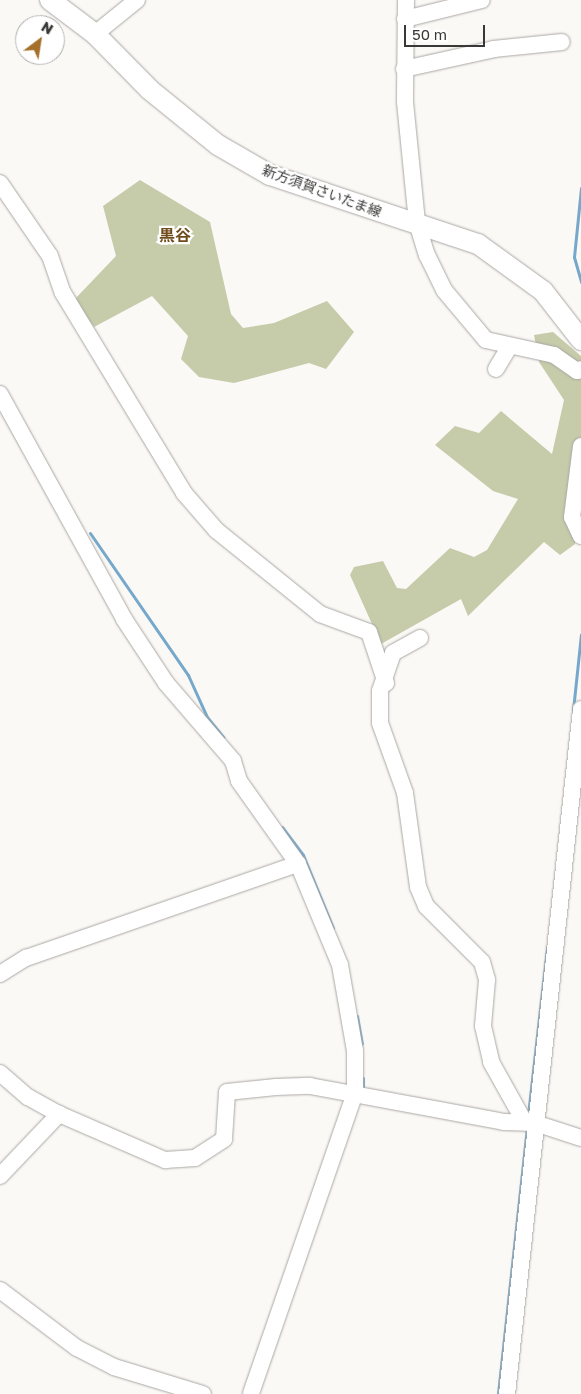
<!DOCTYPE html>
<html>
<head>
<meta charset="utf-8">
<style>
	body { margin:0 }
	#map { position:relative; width:581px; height:1394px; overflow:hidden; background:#fbf9f5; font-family:"Golos Text","Noto Sans JP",sans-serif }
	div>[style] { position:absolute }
	.green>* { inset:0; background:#c6cbaa }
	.stream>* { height:3px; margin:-1.5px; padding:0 1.5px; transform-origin:1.5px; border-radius:1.5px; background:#75a8cb }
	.roads { filter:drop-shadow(0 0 1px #aaa7a4) drop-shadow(0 0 1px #aaa7a4) }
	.minor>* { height:16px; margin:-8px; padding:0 8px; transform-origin:8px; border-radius:8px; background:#fff }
	.major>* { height:20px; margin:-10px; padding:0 10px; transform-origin:10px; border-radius:10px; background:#fff }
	span { translate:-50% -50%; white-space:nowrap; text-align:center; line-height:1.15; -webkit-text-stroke:4.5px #fff; paint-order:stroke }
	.street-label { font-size:14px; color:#393837 }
	.quarter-label { font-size:16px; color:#6f4b1b; font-weight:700 }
	.north { position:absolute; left:15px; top:15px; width:50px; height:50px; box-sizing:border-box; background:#fff; border:1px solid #b0afaf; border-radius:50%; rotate:31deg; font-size:14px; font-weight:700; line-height:20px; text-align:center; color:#393837 }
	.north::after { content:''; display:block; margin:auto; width:18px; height:22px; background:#a57029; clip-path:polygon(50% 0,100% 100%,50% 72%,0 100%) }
	.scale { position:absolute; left:404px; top:25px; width:81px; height:22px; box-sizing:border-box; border:2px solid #393837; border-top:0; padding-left:6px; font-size:15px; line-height:18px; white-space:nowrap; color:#393837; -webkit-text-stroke:4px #fff; paint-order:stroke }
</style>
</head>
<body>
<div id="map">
	<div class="green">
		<i style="clip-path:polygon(140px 180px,210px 222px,231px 314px,243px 328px,274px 323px,327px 301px,354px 332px,326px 369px,309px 363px,234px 383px,199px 377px,181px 359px,188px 336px,152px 296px,94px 327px,74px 300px,116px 256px,103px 206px)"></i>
		<i style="clip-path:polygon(553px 332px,581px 356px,581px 504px,575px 544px,560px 555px,544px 542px,468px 616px,461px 599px,381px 644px,350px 575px,354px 567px,383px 561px,397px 588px,406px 589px,450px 548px,474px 557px,487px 550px,518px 499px,493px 491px,435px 445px,455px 426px,479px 433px,501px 411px,552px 454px,564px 400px,539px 362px,534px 335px)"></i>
	</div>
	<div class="stream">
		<i style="left:581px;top:188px;width:69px;rotate:95.8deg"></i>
		<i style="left:574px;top:257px;width:26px;rotate:74deg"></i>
		<i style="left:90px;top:533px;width:173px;rotate:55.4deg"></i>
		<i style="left:188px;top:675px;width:46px;rotate:65.7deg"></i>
		<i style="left:207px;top:717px;width:26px;rotate:51deg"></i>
		<i style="left:573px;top:710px;width:76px;rotate:-84deg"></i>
		<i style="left:282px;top:827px;width:35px;rotate:53deg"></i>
		<i style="left:303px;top:855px;width:79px;rotate:67.7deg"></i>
		<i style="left:357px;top:1016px;width:28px;rotate:80deg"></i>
		<i style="left:363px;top:1091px;width:13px;rotate:-90deg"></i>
		<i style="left:528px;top:1115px;width:169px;rotate:-83.5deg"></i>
		<i style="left:498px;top:1394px;width:267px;rotate:-83.8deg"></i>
	</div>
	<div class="roads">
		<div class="minor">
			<i style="left:406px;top:0;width:102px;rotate:90.6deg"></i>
			<i style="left:405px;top:102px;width:122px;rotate:84.3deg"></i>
			<i style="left:417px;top:223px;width:34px;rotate:73deg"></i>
			<i style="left:427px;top:255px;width:39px;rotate:64deg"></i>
			<i style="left:444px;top:290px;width:65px;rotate:50deg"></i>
			<i style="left:486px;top:340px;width:70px;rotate:12.4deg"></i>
			<i style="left:554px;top:355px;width:28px;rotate:35deg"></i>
			<i style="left:577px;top:371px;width:4px;rotate:-27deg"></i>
			<i style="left:405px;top:19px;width:79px;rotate:-13.9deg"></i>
			<i style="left:95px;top:34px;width:54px;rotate:-39deg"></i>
			<i style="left:404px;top:69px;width:92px;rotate:-12.5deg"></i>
			<i style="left:494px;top:49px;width:68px;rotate:-5.9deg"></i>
			<i style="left:0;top:183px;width:88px;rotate:55.6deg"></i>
			<i style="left:50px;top:256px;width:39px;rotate:71deg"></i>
			<i style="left:63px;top:293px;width:234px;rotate:58.8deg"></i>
			<i style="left:184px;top:493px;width:49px;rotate:49.1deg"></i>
			<i style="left:216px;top:530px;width:134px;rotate:38.9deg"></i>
			<i style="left:320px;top:614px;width:52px;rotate:20.2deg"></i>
			<i style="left:369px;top:632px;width:54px;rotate:71.6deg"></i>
			<i style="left:496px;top:369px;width:26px;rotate:-59deg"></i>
			<i style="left:0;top:394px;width:257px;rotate:61.1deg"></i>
			<i style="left:124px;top:619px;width:77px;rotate:56.7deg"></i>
			<i style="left:166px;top:683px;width:103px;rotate:49.3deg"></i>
			<i style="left:233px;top:761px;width:21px;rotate:73deg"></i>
			<i style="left:239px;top:781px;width:102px;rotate:54.6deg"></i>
			<i style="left:298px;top:864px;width:109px;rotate:67.4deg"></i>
			<i style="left:340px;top:965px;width:87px;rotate:80.1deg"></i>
			<i style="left:355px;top:1051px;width:42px;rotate:90deg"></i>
			<i style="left:355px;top:1093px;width:318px;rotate:109.1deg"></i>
			<i style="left:581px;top:446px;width:72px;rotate:97.2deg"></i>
			<i style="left:572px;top:517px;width:21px;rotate:65deg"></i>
			<i style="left:420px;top:638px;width:31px;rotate:151deg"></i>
			<i style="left:393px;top:653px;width:40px;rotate:108.9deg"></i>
			<i style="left:380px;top:691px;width:32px;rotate:90deg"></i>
			<i style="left:380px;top:723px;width:74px;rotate:70.3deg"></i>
			<i style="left:405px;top:793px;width:95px;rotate:82.1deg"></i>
			<i style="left:418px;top:887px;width:21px;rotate:67deg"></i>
			<i style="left:426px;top:906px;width:79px;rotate:45deg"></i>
			<i style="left:482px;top:962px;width:19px;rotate:74deg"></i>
			<i style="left:487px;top:980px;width:46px;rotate:95deg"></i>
			<i style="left:483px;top:1026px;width:37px;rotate:77deg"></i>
			<i style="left:491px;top:1062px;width:68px;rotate:60.8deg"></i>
			<i style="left:0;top:974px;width:31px;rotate:-32deg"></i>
			<i style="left:26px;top:958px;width:288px;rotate:-19.1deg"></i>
			<i style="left:0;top:1073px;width:37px;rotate:41deg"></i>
			<i style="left:28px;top:1097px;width:35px;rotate:29deg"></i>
			<i style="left:59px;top:1114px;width:116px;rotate:23.5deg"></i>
			<i style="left:165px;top:1160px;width:30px;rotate:-4deg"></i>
			<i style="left:195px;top:1158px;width:35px;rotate:-33deg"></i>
			<i style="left:224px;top:1139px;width:47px;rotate:-86.3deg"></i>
			<i style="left:227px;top:1092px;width:49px;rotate:-5.8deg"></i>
			<i style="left:276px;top:1087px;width:34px;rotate:-2deg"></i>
			<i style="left:310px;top:1086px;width:198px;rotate:10.5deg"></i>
			<i style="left:505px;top:1122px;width:30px;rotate:2deg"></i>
			<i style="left:535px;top:1123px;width:48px;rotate:18.1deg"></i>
			<i style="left:0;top:1176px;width:86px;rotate:-46.4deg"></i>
			<i style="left:0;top:1290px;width:96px;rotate:37deg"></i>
			<i style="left:77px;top:1348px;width:42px;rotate:27.2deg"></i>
			<i style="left:114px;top:1367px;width:93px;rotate:16.9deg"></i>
			<i style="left:507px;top:1394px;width:689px;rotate:-83.83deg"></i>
		</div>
		<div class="major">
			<i style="left:50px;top:0;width:56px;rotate:37.1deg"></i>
			<i style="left:95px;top:34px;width:78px;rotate:45.5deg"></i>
			<i style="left:150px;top:90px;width:87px;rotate:39deg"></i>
			<i style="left:218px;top:145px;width:60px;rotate:30deg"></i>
			<i style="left:270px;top:175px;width:219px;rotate:18.4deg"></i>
			<i style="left:478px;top:244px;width:80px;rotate:35.9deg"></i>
			<i style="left:543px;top:291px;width:62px;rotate:52.2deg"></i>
		</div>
	</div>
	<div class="street-label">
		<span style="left:322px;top:191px;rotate:20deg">新方須賀さいたま線</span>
	</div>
	<div class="quarter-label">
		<span style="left:175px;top:235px">黒谷</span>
	</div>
	<div class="north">N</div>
	<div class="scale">50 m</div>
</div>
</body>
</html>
